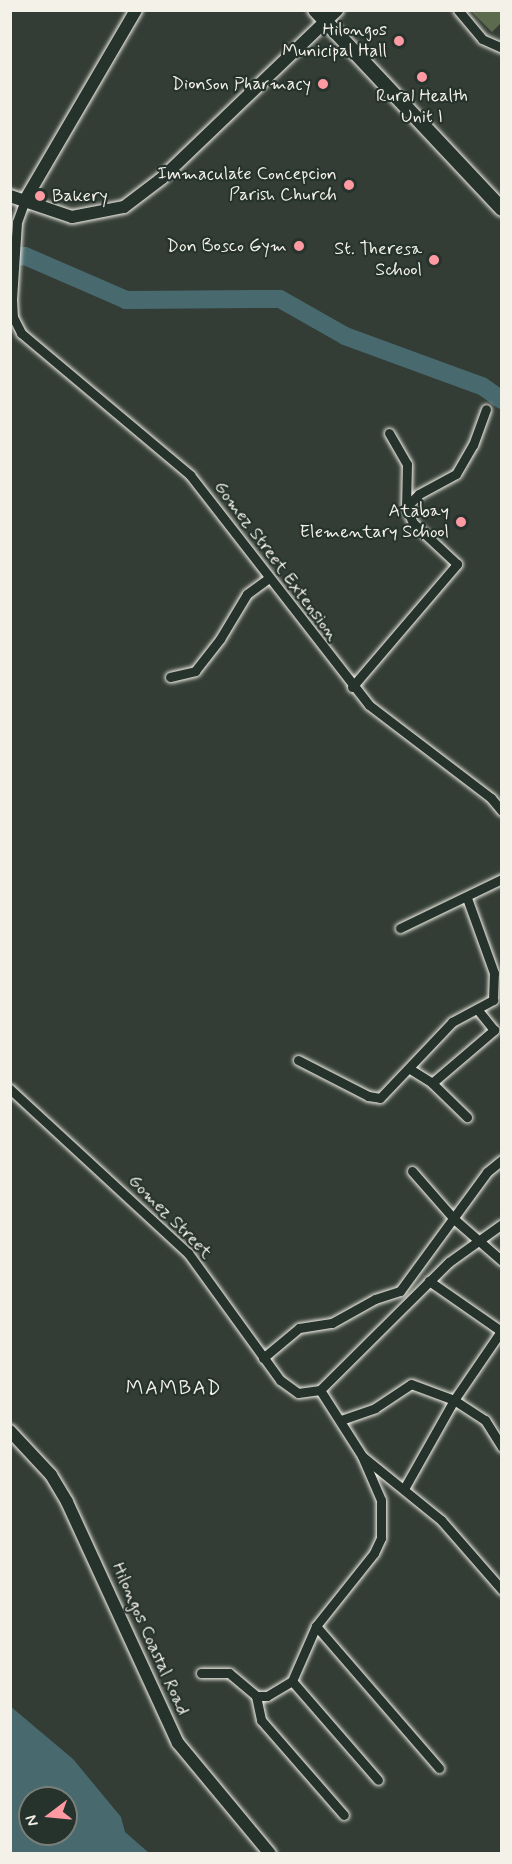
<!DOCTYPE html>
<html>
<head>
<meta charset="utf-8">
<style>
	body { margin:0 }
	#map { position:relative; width:512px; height:1864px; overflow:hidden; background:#333d35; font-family:Mynerve,sans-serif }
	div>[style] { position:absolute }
	.green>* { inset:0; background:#5c6b4d }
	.water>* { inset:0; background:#486a6e }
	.river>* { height:18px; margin:-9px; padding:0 9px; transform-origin:9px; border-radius:9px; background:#486a6e }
	.roads { filter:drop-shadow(0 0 2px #f4f1e8) drop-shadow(0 0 2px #f4f1e8) }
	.minor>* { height:9px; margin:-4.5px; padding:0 4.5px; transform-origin:4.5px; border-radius:4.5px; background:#26332d }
	.tertiary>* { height:12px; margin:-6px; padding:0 6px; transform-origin:6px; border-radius:6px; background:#26332d }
	.secondary>* { height:14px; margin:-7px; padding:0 7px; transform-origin:7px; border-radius:7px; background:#26332d }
	.dots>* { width:16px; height:16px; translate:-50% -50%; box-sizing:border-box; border:3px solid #26332d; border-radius:50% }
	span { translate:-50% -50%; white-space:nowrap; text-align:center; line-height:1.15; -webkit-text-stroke:4.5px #26332d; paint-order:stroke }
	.poi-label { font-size:18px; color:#f4f1e8 }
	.right { translate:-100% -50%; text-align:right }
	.left { translate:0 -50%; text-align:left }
	.street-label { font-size:18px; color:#f4f1e8 }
	.neighbourhood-label { font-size:20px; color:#f4f1e8; letter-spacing:1.5px }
	.frame { position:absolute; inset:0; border:12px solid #f4f1e8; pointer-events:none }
	.north { position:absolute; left:18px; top:1786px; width:60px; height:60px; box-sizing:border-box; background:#26332d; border:2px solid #787f78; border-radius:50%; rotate:254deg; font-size:16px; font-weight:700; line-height:24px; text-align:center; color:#f4f1e8 }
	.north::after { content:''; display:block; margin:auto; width:21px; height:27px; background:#ff9aa2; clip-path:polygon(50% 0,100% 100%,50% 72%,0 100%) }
</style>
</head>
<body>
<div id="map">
	<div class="green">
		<i style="clip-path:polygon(471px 11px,501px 11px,501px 23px,492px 32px)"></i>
	</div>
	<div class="water">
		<i style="clip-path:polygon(evenodd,10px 1706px,73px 1759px,121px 1817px,125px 1832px,149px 1853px,11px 1853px,10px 1706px,30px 1798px,66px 1798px,66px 1834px,30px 1834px,30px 1798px)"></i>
	</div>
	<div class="river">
		<i style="left:10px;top:258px;width:15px;rotate:-8deg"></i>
		<i style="left:25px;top:256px;width:110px;rotate:23.5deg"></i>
		<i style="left:126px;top:300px;width:154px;rotate:-0.4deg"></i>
		<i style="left:280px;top:299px;width:75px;rotate:29.6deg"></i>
		<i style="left:345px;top:336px;width:146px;rotate:20.1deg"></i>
		<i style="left:482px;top:386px;width:24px;rotate:35deg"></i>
	</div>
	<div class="roads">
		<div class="minor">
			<i style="left:458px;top:10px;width:38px;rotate:50deg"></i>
			<i style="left:482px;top:39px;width:22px;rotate:24deg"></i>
			<i style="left:25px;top:200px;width:23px;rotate:110deg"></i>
			<i style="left:17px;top:222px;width:77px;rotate:93.7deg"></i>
			<i style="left:12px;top:299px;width:18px;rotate:87deg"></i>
			<i style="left:13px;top:317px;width:18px;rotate:63deg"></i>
			<i style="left:21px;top:333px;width:221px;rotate:40deg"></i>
			<i style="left:190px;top:475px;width:291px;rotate:52.1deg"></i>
			<i style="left:369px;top:705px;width:153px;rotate:37.3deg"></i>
			<i style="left:491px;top:798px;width:17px;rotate:50deg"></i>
			<i style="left:389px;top:433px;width:36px;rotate:60deg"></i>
			<i style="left:407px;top:464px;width:43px;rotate:91.3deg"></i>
			<i style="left:170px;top:677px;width:26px;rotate:-13deg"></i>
			<i style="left:195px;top:671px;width:41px;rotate:-52deg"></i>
			<i style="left:220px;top:639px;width:52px;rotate:-59deg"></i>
			<i style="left:247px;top:594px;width:26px;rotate:-36deg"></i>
			<i style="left:352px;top:687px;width:162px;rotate:-49.5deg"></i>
			<i style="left:457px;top:564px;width:60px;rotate:-137deg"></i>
			<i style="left:413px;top:523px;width:17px;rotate:-114deg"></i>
			<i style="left:406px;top:507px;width:18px;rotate:-45deg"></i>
			<i style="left:419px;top:494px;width:42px;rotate:-28.4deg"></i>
			<i style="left:456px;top:474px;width:34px;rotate:-60deg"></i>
			<i style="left:473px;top:445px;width:38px;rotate:-70deg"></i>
			<i style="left:400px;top:928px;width:113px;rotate:-25.7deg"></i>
			<i style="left:298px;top:1060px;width:79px;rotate:27.2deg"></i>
			<i style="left:368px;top:1096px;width:12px;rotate:9deg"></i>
			<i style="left:380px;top:1098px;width:105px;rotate:-46.5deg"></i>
			<i style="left:452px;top:1022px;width:47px;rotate:-28.2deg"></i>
			<i style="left:493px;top:1000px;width:27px;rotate:-88deg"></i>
			<i style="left:494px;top:973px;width:80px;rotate:-109.8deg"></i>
			<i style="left:410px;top:1069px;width:26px;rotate:32deg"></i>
			<i style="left:432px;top:1083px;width:82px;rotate:-40.5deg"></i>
			<i style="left:494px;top:1030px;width:27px;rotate:-129deg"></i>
			<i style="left:432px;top:1083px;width:49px;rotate:44.2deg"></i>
			<i style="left:10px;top:1089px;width:242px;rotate:42.7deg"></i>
			<i style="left:188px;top:1253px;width:157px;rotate:54.1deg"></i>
			<i style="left:280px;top:1380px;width:22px;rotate:36deg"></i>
			<i style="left:298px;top:1393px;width:22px;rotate:-8deg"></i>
			<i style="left:412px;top:1171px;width:64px;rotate:48.8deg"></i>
			<i style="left:454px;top:1219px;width:64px;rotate:41.2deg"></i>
			<i style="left:263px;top:1358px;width:47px;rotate:-39.8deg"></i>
			<i style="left:299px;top:1328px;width:33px;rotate:-9deg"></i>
			<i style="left:332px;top:1323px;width:49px;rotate:-29.2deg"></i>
			<i style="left:375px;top:1299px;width:26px;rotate:-18deg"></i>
			<i style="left:400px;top:1291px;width:147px;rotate:-53.8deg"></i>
			<i style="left:487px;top:1172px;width:19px;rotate:-39deg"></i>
			<i style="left:320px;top:1390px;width:78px;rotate:57.5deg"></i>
			<i style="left:362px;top:1456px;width:102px;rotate:39deg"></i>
			<i style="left:441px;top:1520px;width:93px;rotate:48.9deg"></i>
			<i style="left:320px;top:1390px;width:182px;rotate:-44.8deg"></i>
			<i style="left:449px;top:1262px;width:65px;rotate:-35.6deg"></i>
			<i style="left:341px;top:1420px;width:36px;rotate:-19deg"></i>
			<i style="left:375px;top:1408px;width:43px;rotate:-33.7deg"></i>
			<i style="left:411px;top:1384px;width:46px;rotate:20.4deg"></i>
			<i style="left:454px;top:1400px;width:37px;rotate:33deg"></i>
			<i style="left:485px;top:1420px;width:32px;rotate:58deg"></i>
			<i style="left:405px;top:1487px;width:100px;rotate:-60.6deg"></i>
			<i style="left:454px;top:1400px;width:83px;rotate:-55.7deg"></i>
			<i style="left:501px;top:1331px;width:88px;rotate:-145.2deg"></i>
			<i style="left:316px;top:1626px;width:188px;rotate:49.1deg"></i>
			<i style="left:201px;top:1673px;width:28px"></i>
			<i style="left:229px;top:1673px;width:35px;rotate:40deg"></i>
			<i style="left:256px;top:1696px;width:11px"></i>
			<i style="left:267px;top:1696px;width:29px;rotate:-31deg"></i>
			<i style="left:292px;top:1681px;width:60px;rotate:-66.4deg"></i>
			<i style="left:316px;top:1626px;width:93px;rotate:-51.5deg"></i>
			<i style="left:374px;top:1553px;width:17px;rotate:-65deg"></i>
			<i style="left:381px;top:1538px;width:38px;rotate:-90deg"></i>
			<i style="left:381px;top:1500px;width:48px;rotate:-113.4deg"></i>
			<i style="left:292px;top:1681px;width:131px;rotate:49deg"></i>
			<i style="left:256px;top:1696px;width:25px;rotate:78deg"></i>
			<i style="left:261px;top:1720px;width:126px;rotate:48.9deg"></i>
		</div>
		<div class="tertiary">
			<i style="left:10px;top:196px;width:65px;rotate:18.7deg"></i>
			<i style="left:72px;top:217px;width:53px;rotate:-10.9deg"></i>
			<i style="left:124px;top:207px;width:48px;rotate:-37.3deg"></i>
			<i style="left:162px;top:178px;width:243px;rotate:-43.8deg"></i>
			<i style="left:25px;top:200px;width:220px;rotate:-59.7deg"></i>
			<i style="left:10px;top:1431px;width:60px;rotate:47deg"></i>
			<i style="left:51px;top:1475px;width:31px;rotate:59deg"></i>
			<i style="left:67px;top:1502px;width:265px;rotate:65.3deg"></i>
			<i style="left:178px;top:1743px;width:144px;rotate:50.3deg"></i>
		</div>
		<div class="secondary">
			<i style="left:315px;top:10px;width:273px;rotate:46.8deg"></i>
		</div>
	</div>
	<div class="dots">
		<i style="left:399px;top:41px;background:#ff9aa2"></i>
		<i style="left:422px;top:77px;background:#ff9aa2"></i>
		<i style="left:323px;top:84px;background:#ff9aa2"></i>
		<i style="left:349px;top:185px;background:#ff9aa2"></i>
		<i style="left:40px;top:196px;background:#ff9aa2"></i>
		<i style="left:299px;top:246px;background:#ff9aa2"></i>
		<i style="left:434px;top:260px;background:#ff9aa2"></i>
		<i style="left:461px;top:522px;background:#ff9aa2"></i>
	</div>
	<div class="poi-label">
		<span class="right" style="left:387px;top:41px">Hilongos<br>Municipal Hall</span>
		<span class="right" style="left:311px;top:84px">Dionson Pharmacy</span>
		<span style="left:422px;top:107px">Rural Health<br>Unit I</span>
		<span class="right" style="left:337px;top:185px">Immaculate Concepcion<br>Parish Church</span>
		<span class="left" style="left:52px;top:196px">Bakery</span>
		<span class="right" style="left:287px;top:246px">Don Bosco Gym</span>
		<span class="right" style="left:422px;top:260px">St. Theresa<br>School</span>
		<span class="right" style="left:449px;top:522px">Atabay<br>Elementary School</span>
	</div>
	<div class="street-label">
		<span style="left:276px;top:561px;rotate:53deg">Gomez Street Extension</span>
		<span style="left:170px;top:1217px;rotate:45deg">Gomez Street</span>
		<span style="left:150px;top:1639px;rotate:66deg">Hilongos Coastal Road</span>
	</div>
	<div class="neighbourhood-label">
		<span style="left:174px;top:1388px">MAMBAD</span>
	</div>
	<div class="frame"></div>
	<div class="north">N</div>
</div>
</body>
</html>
